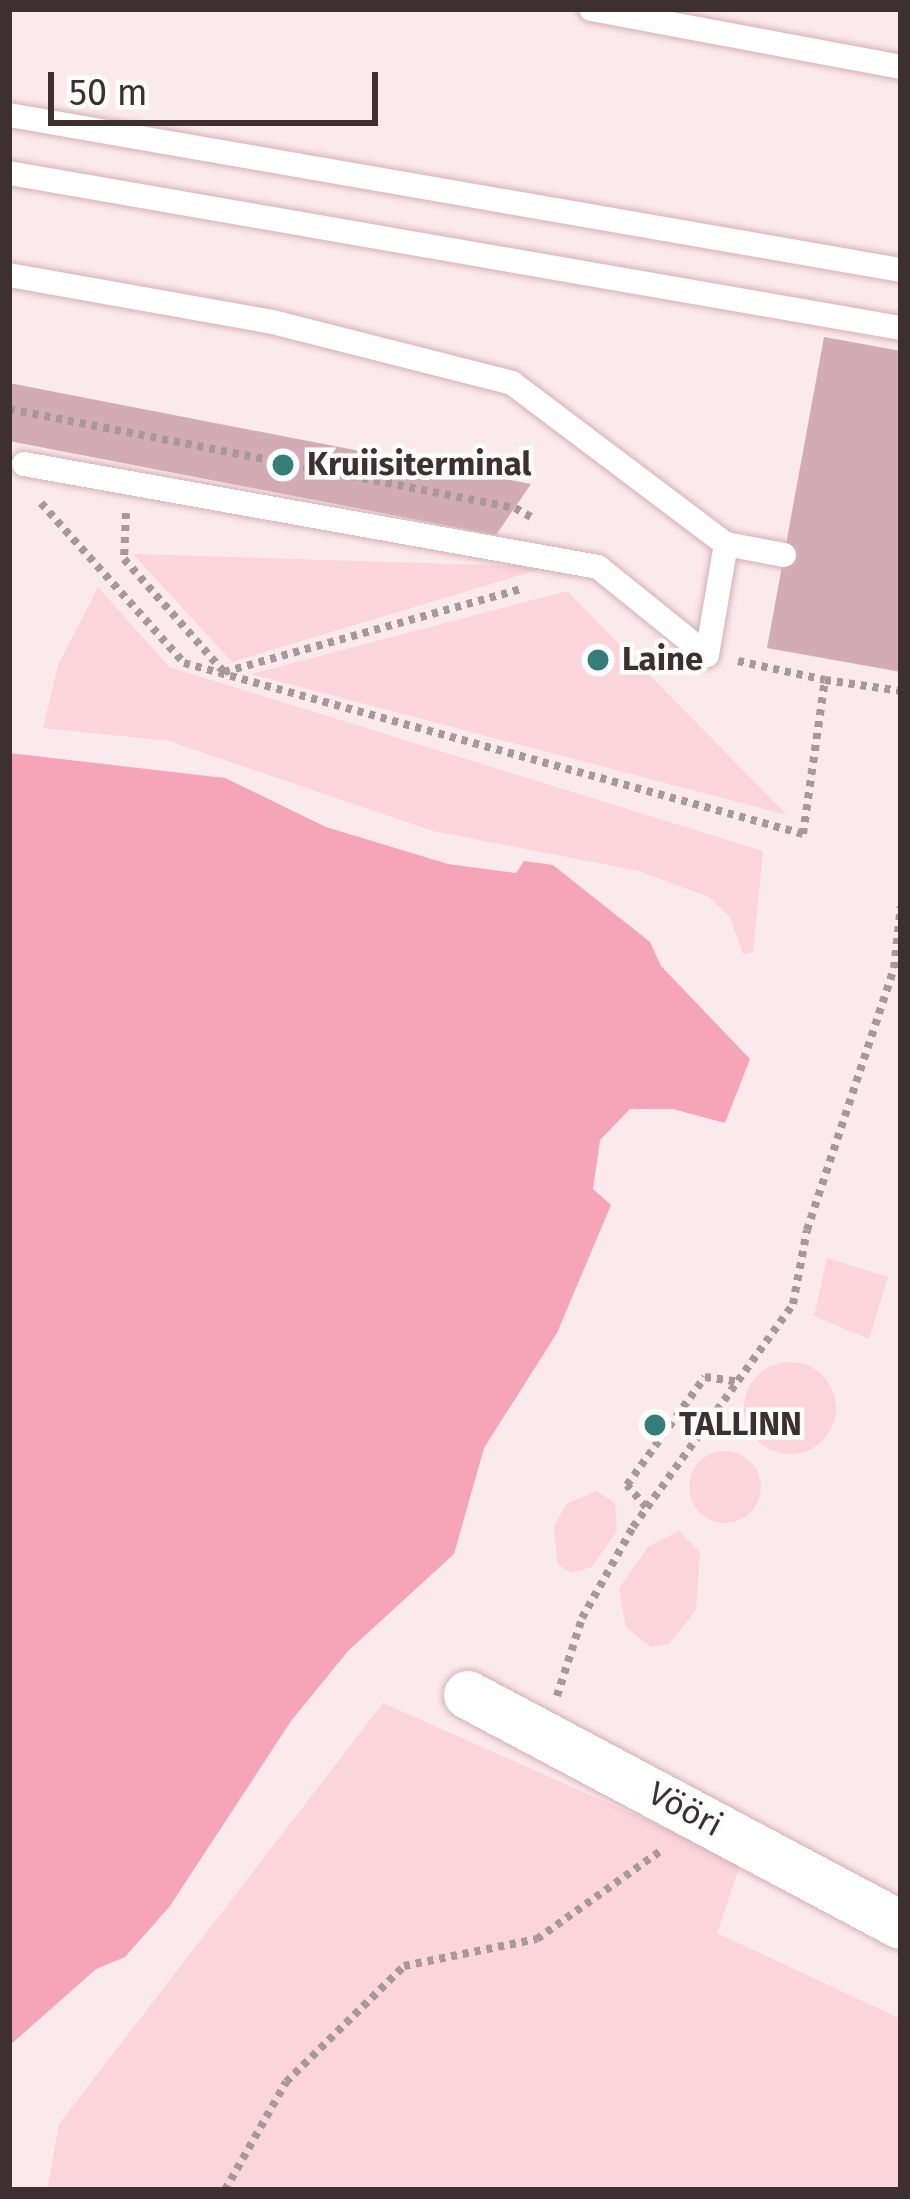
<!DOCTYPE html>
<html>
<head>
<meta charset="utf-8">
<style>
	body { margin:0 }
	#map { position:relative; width:910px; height:2199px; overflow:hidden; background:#fbeaed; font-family:"Fira Sans",sans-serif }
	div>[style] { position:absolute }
	.green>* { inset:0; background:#fbd4dc }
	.round { border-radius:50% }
	.water>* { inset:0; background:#f6a4b7 }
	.building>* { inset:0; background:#d3abb4 }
	.path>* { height:8px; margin-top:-4px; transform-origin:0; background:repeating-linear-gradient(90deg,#a9989b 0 6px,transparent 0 12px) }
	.roads { filter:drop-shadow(0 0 3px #d6afb7) drop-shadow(0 0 3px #d6afb7) }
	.lane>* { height:24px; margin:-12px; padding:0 12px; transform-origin:12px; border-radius:12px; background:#fff }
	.street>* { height:48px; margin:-24px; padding:0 24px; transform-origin:24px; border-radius:24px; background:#fff }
	.dots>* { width:33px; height:33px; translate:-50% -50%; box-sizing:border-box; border:6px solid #fcfcfc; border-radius:50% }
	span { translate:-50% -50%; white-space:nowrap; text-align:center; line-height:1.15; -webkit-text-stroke:9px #fcfcfc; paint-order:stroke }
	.poi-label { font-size:33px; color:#3e2f32; font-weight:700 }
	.left { translate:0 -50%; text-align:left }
	.street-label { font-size:33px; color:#3e2f32 }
	.frame { position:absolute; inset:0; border:12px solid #3e2f32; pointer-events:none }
	.scale { position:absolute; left:48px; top:72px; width:330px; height:54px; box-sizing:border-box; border:6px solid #3e2f32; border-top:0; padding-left:15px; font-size:36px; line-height:42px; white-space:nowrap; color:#3e2f32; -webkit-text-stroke:9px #fcfcfc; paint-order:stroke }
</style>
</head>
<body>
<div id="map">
	<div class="green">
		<i style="clip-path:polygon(133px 554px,547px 567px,232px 662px)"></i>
		<i style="clip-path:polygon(98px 587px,169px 667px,763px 851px,753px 952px,743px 954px,730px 917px,709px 897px,639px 871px,433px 831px,169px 741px,43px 728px,58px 665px)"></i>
		<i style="clip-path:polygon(567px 591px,787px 815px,251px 674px)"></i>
		<i style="clip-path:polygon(827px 1258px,888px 1277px,869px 1339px,814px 1316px)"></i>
		<i class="round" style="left:744px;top:1362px;width:92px;height:92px"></i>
		<i class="round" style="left:689px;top:1451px;width:72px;height:72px"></i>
		<i style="clip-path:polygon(596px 1491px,615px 1503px,617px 1531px,592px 1567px,571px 1573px,557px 1563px,554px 1527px,566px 1504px)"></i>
		<i style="clip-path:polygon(679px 1531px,700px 1552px,696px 1610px,669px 1644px,651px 1647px,626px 1627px,619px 1588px,649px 1546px)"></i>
		<i style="clip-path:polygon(383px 1703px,741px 1862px,717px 1933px,901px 2019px,901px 2190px,47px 2190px,59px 2124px)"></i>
	</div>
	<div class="water">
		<i style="clip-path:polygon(9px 753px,225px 778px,326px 827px,448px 864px,516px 873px,524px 861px,553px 865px,650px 942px,661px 966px,750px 1059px,725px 1123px,673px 1109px,630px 1109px,600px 1140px,593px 1189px,611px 1205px,557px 1333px,484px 1448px,454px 1554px,348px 1651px,291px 1721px,170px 1906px,125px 1957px,96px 1969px,9px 2046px)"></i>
	</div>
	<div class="building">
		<i style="clip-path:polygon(824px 337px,901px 351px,901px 672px,767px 648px)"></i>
		<i style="clip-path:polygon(9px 383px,334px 446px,531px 484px,496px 535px,9px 441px)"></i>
	</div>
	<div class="path">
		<i style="left:9px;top:409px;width:516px;rotate:11.07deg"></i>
		<i style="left:515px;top:508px;width:23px;rotate:29deg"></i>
		<i style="left:41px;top:503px;width:215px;rotate:48.2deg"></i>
		<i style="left:184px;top:663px;width:642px;rotate:15.44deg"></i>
		<i style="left:803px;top:834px;width:156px;rotate:-81.9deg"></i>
		<i style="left:825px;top:680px;width:77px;rotate:8.2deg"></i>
		<i style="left:126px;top:513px;width:46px;rotate:92.5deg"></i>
		<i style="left:124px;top:559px;width:151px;rotate:48.5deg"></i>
		<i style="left:224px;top:672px;width:309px;rotate:-15.6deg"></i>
		<i style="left:738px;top:661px;width:89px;rotate:12.3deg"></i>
		<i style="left:646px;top:1507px;width:29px;rotate:-131deg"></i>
		<i style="left:627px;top:1485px;width:133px;rotate:-54.2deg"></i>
		<i style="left:705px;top:1377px;width:34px;rotate:8deg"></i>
		<i style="left:557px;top:1696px;width:82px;rotate:-72.2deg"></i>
		<i style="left:582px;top:1618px;width:104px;rotate:-60.7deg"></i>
		<i style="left:633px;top:1527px;width:274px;rotate:-54.3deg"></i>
		<i style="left:793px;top:1304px;width:75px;rotate:-79.3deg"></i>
		<i style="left:807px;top:1230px;width:276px;rotate:-71.6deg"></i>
		<i style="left:894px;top:968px;width:62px;rotate:-83.6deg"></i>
		<i style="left:225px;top:2190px;width:124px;rotate:-60.5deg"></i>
		<i style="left:286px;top:2082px;width:165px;rotate:-44.5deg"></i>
		<i style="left:404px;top:1966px;width:136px;rotate:-11.5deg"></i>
		<i style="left:537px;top:1939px;width:155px;rotate:-35.5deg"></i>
	</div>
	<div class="roads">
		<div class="lane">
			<i style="left:591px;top:9px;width:315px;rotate:10.6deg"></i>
			<i style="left:9px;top:115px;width:905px;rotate:9.86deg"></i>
			<i style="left:9px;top:173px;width:905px;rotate:9.86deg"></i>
			<i style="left:9px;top:275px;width:268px;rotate:10.1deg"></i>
			<i style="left:273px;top:322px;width:247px;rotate:14.3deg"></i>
			<i style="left:512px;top:383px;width:268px;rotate:37deg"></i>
			<i style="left:726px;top:544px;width:59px;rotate:10.7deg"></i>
			<i style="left:24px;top:464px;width:583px;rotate:10.17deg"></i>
			<i style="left:598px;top:567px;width:140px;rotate:38.9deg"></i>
			<i style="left:707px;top:655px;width:113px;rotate:-80.3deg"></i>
		</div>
		<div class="street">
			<i style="left:468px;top:1695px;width:490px;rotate:28deg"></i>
		</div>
	</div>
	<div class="dots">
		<i style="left:283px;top:465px;background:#357d79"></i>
		<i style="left:598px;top:660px;background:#357d79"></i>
		<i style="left:655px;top:1425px;background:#357d79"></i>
	</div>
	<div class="poi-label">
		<span class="left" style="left:307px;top:465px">Kruiisiterminal</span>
		<span class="left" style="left:622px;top:660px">Laine</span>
		<span class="left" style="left:679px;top:1425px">TALLINN</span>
	</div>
	<div class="street-label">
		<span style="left:685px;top:1810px;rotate:28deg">Vööri</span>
	</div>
	<div class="frame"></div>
	<div class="scale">50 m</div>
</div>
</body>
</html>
